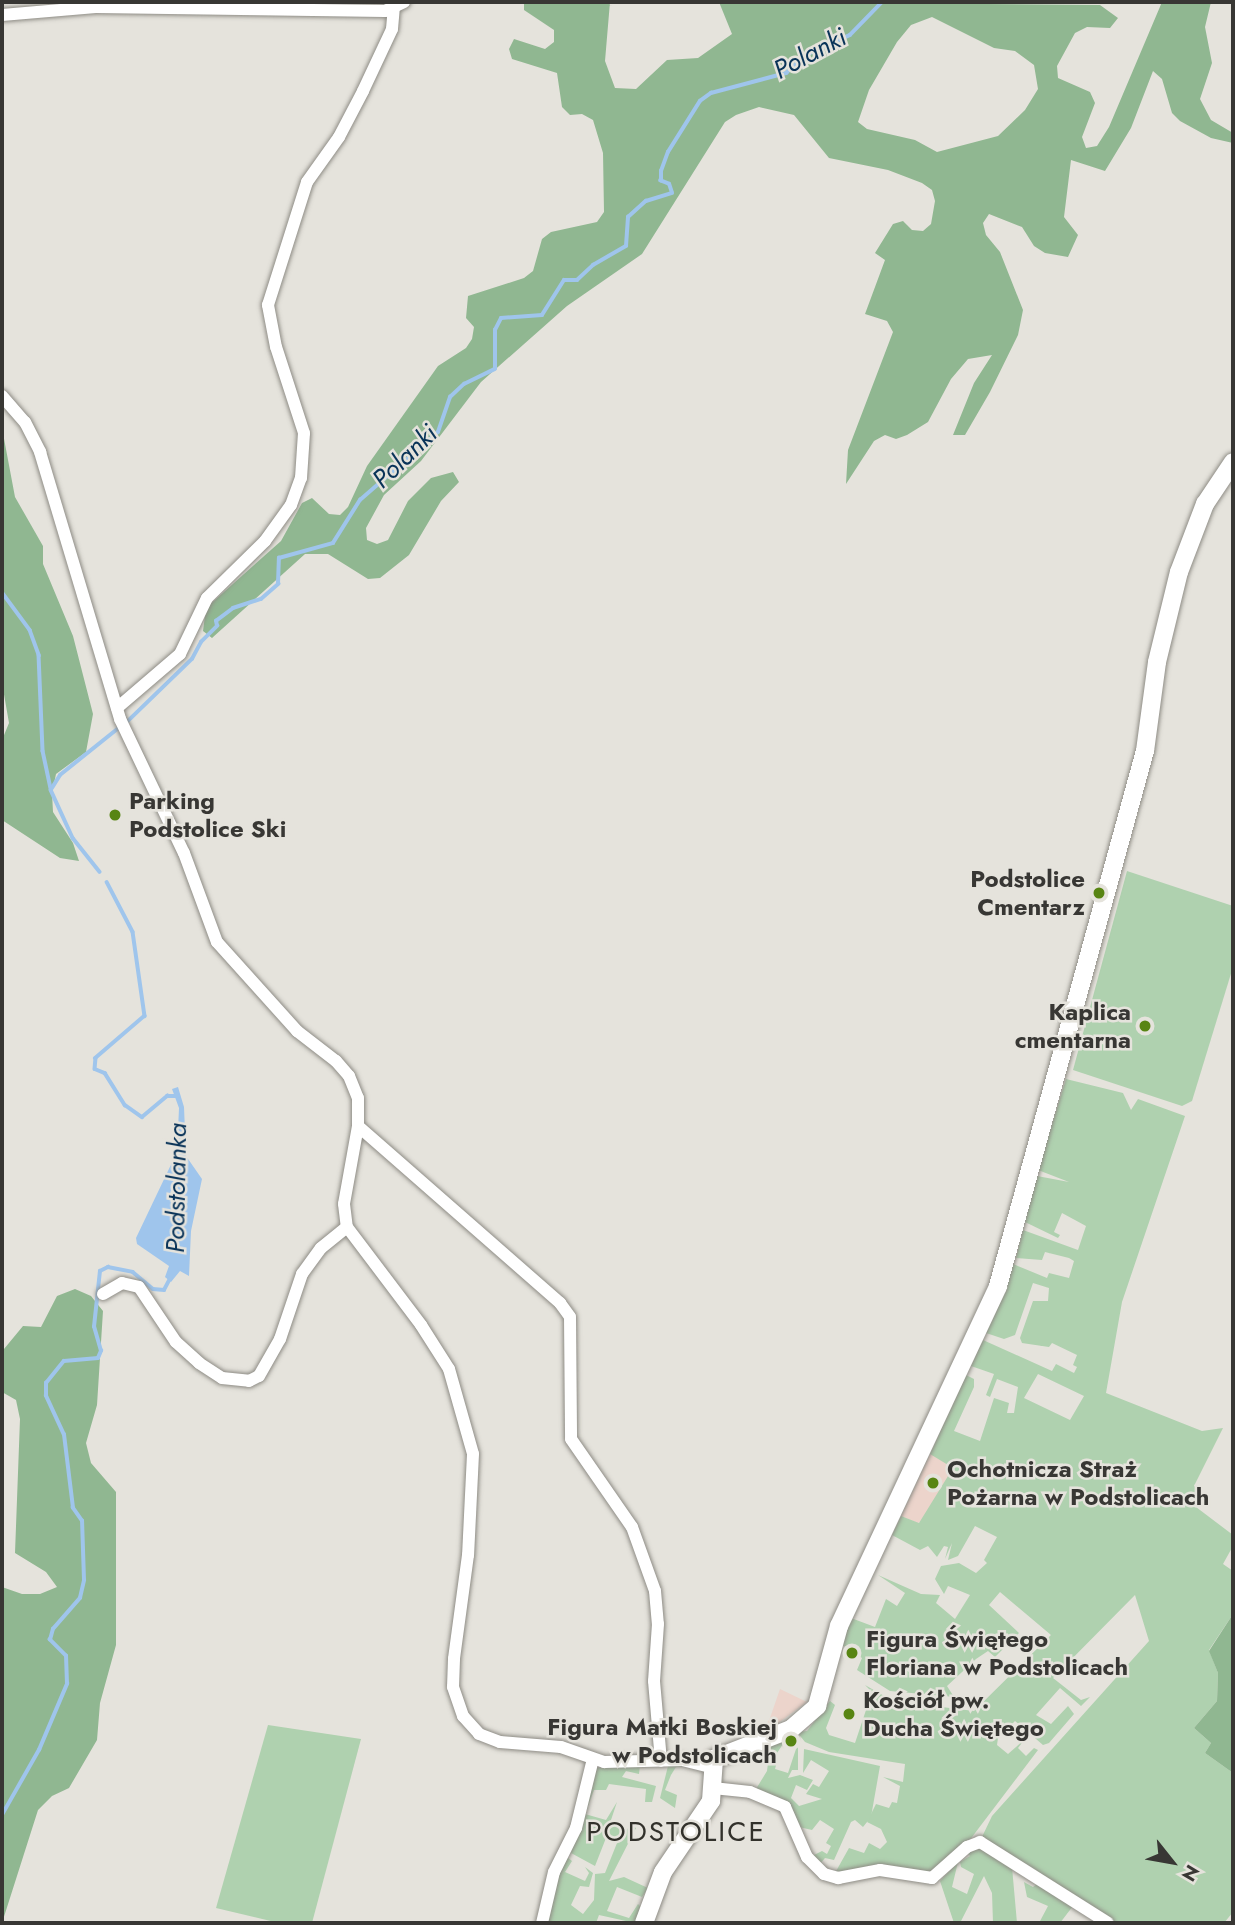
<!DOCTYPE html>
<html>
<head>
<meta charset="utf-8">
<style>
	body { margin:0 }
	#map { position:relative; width:1235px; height:1925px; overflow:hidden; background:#e5e3dc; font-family:Jost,sans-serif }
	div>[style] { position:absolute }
	.commercial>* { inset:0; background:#ecd4cb }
	.green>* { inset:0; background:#afd1af }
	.forest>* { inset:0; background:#90b791 }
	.water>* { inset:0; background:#9fc5ec }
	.stream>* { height:3.5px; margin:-1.75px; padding:0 1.75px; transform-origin:1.75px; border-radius:1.75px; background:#9fc5ec }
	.roads { filter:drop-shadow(0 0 2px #8e8c85) drop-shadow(0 0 2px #8e8c85) }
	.street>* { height:12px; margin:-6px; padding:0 6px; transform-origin:6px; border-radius:6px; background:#fff }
	.secondary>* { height:18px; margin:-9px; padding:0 9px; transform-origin:9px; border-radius:9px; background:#fff }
	.dots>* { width:19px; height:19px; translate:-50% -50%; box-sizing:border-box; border:4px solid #e5e3dc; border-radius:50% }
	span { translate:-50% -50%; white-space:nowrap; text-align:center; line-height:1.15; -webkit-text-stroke:5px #e5e3dc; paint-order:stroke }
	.poi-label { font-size:24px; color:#383734; font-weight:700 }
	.left { translate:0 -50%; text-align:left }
	.right { translate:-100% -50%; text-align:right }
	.water-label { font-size:26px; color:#093358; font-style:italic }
	.quarter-label { font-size:28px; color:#32312b; letter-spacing:2px }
	.frame { position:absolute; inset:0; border:4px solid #383734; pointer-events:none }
	.north { position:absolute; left:1137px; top:1827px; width:70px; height:70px; -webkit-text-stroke:5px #e5e3dc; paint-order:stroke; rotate:121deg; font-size:19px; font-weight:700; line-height:28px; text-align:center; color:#383734 }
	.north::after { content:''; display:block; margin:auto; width:24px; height:32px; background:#383734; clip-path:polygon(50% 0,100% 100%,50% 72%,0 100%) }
</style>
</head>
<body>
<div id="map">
	<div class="commercial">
		<i style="clip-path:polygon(931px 1452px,954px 1468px,931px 1513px,918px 1523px,901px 1516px)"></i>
		<i style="clip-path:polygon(780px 1689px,807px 1702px,762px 1735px,770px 1718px)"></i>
	</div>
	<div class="green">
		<i style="clip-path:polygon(1127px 871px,1233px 906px,1233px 967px,1192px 1101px,1182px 1106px,1073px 1070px)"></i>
		<i style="clip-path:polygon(evenodd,1066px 1079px,1123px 1093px,1131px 1110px,1138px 1099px,1185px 1116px,1122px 1302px,1106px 1393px,1202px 1431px,1223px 1428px,1194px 1486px,1203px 1491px,1196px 1507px,1233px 1535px,1233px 1546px,1223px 1564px,1233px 1571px,1233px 1614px,1209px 1650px,1218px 1673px,1217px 1701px,1194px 1728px,1211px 1743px,1205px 1753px,1233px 1773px,1233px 1912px,1224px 1923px,1113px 1923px,981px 1839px,992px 1816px,1149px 1641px,1135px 1595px,1053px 1678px,1081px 1700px,1090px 1697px,1081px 1706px,1060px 1688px,1036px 1715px,1051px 1724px,1068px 1706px,1074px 1714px,1049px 1743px,1043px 1745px,1015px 1721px,998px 1738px,997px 1745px,1008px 1754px,1025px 1739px,1018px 1748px,1026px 1756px,1034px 1748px,1038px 1750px,969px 1841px,932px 1875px,835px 1873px,849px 1848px,864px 1853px,869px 1843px,880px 1849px,887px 1842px,881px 1829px,867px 1822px,876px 1804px,889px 1808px,892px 1802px,897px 1803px,900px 1786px,883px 1777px,903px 1782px,905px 1764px,829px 1752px,805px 1742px,797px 1732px,807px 1731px,830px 1701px,835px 1705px,826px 1728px,829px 1735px,855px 1743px,872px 1692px,865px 1685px,893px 1701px,974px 1711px,1051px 1635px,1000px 1592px,989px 1605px,1019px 1633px,995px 1657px,988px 1651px,976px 1659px,947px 1686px,954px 1697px,890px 1691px,857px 1670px,862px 1658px,841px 1644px,851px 1618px,875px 1627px,886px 1599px,897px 1606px,905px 1593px,878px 1575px,921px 1594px,940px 1595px,936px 1603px,955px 1619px,970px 1595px,948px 1586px,944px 1594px,935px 1579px,941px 1566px,959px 1563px,976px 1573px,987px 1563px,984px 1560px,997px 1537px,975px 1526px,958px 1556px,948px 1560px,952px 1543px,945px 1559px,948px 1547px,944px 1546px,937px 1557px,928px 1546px,920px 1550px,892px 1535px,901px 1516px,919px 1523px,953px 1468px,930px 1454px,966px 1375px,974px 1379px,974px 1387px,954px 1431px,980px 1441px,994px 1398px,1009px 1403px,1007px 1413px,1014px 1413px,1018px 1387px,997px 1379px,990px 1397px,986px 1395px,994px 1374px,971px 1366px,983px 1340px,1052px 1371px,1056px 1364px,1074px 1373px,1077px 1367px,1073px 1365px,1077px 1355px,1052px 1343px,1049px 1347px,1022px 1343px,1020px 1338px,1033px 1301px,1048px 1301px,1049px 1288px,1033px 1283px,1015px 1335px,1004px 1339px,986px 1333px,1013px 1264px,1047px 1278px,1049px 1273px,1069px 1278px,1074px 1261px,1069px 1258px,1045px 1252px,1042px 1260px,1016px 1258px,1023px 1230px,1078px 1250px,1086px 1226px,1062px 1213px,1054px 1232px,1060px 1235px,1058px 1238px,1025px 1222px,1037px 1176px,1069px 1182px,1038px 1170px,1066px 1079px,1038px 1374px,1084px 1396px,1070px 1420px,1024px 1398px,1038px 1374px)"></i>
		<i style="clip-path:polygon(268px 1725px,361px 1739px,312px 1923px,279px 1923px,216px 1908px)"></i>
		<i style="clip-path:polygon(792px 1737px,798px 1745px,798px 1770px,792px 1770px,788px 1778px,800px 1775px,813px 1780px,807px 1790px,796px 1785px,791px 1798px,799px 1806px,822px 1799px,806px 1794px,813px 1784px,819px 1787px,829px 1771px,811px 1760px,803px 1773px,804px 1749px,880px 1766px,871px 1817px,863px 1827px,855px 1820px,851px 1822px,834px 1860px,825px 1858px,819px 1865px,810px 1857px,822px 1851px,827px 1854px,831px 1846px,826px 1843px,834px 1829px,820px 1820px,812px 1830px,799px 1827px,756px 1789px,767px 1771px,769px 1755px,778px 1758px,775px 1769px,788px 1773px,797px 1746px,785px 1741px,777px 1753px,769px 1751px,771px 1745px)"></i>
		<i style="clip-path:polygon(640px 1765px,639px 1774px,626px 1771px,622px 1777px,656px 1786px,652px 1802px,645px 1802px,646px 1789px,609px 1784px,606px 1790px,594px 1790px,585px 1814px,606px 1820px,617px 1802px,610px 1823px,626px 1831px,630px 1825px,636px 1828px,609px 1881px,624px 1877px,648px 1888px,642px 1897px,617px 1887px,607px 1911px,629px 1918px,638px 1904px,641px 1907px,635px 1923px,599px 1915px,596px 1923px,547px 1923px,557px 1877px,567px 1857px,572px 1861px,565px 1872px,585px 1881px,589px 1873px,585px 1867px,593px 1873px,589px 1887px,580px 1886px,571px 1905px,583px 1914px,594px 1900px,595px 1874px,605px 1873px,617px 1843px,606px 1838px,595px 1866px,571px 1853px,596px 1768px)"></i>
		<i style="clip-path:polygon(668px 1766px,692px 1767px,676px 1767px,671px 1775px,665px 1790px,677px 1795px,675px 1808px,660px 1798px)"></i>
		<i style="clip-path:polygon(976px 1846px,1012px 1867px,1017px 1923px,993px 1923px,992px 1893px,984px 1876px,960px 1923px,954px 1923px,940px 1881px,958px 1862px,952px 1887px,967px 1894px,974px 1874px,961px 1867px,960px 1862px,970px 1856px,966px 1851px)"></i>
		<i style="clip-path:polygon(1024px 1882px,1033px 1887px,1037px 1884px,1073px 1906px,1060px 1923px,1039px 1923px,1048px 1906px,1027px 1897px)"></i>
	</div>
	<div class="forest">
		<i style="clip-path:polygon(evenodd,524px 2px,610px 2px,605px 61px,615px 88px,636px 89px,667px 60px,698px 58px,732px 34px,719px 2px,1100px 5px,1118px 18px,1110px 28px,1087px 27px,1075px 33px,1057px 66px,1058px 78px,1090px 92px,1095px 103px,1082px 137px,1086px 148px,1097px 146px,1109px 127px,1162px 2px,1211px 2px,1205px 27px,1212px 63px,1200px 99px,1211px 120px,1233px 133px,1233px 143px,1211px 138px,1180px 121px,1172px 113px,1162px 79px,1153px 71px,1131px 128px,1105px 171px,1071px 160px,1064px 217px,1078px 235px,1068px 257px,1045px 253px,1034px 246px,1022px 227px,989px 214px,983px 223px,986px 235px,1000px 252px,1023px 310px,1018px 335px,990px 392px,965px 435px,953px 435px,974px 383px,992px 355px,968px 359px,951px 379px,928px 422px,907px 435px,896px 439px,885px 435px,874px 441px,846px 484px,848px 450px,893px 332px,887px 321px,865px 314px,885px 260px,875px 253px,893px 224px,903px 221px,912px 230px,923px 231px,931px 224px,935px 201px,932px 190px,922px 183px,888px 170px,829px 158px,794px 115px,759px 107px,736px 115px,725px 122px,642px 254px,567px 306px,481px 382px,421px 461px,384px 495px,366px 528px,367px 540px,377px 544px,388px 540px,408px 501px,431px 478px,453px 472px,459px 482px,441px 501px,409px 555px,380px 578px,368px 579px,328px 554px,305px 554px,212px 638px,203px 631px,206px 608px,281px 541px,302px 503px,312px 498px,329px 514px,340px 515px,348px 507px,367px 466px,438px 366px,466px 348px,472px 339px,474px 327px,466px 318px,468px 296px,524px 278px,533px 271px,542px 239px,551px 232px,597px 222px,604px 212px,603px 153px,593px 120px,582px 114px,570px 115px,562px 107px,557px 73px,512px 59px,509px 49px,514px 39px,545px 49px,554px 42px,554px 30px,524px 10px,524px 2px,932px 17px,994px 48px,1015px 51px,1034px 65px,1038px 89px,1025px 110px,998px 136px,937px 152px,915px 140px,867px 129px,858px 122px,869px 90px,897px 42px,911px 25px,932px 17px)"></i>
		<i style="clip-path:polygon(2px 428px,15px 497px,43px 546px,43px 564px,73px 636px,93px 714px,86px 752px,56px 774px,52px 793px,53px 812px,73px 843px,79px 861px,60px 858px,2px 820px,2px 740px,9px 723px,2px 683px)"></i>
		<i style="clip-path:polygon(75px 1289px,91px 1296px,103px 1311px,97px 1405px,86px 1443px,91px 1463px,116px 1492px,116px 1645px,100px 1703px,97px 1740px,69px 1788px,52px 1796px,38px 1810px,2px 1923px,2px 1587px,22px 1594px,40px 1594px,57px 1587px,46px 1572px,15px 1553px,20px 1419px,16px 1400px,2px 1392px,4px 1349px,23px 1326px,41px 1327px,57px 1296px)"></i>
		<i style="clip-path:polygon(1233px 1614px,1233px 1773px,1205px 1753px,1211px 1743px,1194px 1728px,1217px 1701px,1218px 1673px,1209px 1651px)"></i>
	</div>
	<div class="water">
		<i style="clip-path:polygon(178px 1087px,184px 1107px,186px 1156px,202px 1179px,191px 1231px,189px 1276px,180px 1271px,171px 1282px,165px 1277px,169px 1266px,137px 1244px,136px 1238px,177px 1152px,179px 1108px,172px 1089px)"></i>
	</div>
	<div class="stream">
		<i style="left:2px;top:592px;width:47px;rotate:53.6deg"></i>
		<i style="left:30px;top:630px;width:27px;rotate:70deg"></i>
		<i style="left:39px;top:655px;width:96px;rotate:87.6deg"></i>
		<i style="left:43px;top:751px;width:40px;rotate:78deg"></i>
		<i style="left:51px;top:790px;width:53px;rotate:65.4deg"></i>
		<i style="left:73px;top:838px;width:43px;rotate:51.5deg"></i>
		<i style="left:128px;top:721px;width:89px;rotate:-44.1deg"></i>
		<i style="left:192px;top:659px;width:19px;rotate:-62deg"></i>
		<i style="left:201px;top:642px;width:23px;rotate:-45deg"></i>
		<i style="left:217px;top:626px;width:5px;rotate:-101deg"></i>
		<i style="left:216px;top:621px;width:21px;rotate:-37deg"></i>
		<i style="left:233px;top:608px;width:29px;rotate:-18deg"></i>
		<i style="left:261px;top:599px;width:23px;rotate:-41deg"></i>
		<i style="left:278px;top:584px;width:26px;rotate:-88deg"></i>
		<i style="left:279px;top:558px;width:56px;rotate:-15.5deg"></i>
		<i style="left:333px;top:543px;width:51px;rotate:-57.9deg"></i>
		<i style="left:360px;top:500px;width:103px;rotate:-41.1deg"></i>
		<i style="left:438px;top:432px;width:37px;rotate:-71deg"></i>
		<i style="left:450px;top:397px;width:19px;rotate:-43deg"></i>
		<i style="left:464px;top:384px;width:34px;rotate:-26deg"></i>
		<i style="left:495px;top:369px;width:39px;rotate:-90deg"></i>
		<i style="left:495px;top:330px;width:13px;rotate:-63deg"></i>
		<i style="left:501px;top:318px;width:41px;rotate:-4.2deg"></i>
		<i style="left:542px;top:315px;width:41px;rotate:-57.8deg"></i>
		<i style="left:564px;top:280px;width:13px"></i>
		<i style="left:577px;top:280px;width:22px;rotate:-43deg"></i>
		<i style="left:593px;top:265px;width:38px;rotate:-30deg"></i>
		<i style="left:626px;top:246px;width:29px;rotate:-86deg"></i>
		<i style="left:628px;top:217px;width:24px;rotate:-42deg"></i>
		<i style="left:646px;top:201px;width:27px;rotate:-17deg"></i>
		<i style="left:672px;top:193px;width:9px;rotate:-108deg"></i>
		<i style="left:669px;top:184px;width:9px;rotate:-159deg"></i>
		<i style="left:661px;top:181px;width:10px;rotate:-90deg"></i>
		<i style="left:661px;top:171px;width:20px;rotate:-70deg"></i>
		<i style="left:668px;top:152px;width:60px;rotate:-57.9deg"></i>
		<i style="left:700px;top:101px;width:14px;rotate:-36deg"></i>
		<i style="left:711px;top:93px;width:78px;rotate:-14.9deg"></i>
		<i style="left:786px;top:73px;width:27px;rotate:-42deg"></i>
		<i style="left:806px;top:55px;width:48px;rotate:-24.4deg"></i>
		<i style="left:850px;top:35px;width:46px;rotate:-45.9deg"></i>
		<i style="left:52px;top:788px;width:15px;rotate:-58deg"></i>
		<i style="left:60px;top:775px;width:77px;rotate:-38.7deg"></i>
		<i style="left:107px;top:882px;width:56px;rotate:62.5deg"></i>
		<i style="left:133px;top:932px;width:85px;rotate:81.9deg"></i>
		<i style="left:145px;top:1016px;width:65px;rotate:139.4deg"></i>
		<i style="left:96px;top:1058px;width:11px;rotate:95deg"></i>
		<i style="left:95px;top:1069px;width:11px;rotate:22deg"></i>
		<i style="left:105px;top:1073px;width:38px;rotate:58deg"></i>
		<i style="left:125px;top:1105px;width:21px;rotate:35deg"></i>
		<i style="left:142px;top:1117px;width:33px;rotate:-40deg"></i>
		<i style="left:167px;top:1096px;width:11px"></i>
		<i style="left:2px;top:1815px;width:75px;rotate:-60.4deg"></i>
		<i style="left:39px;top:1750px;width:72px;rotate:-67deg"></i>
		<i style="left:67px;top:1684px;width:28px;rotate:-92deg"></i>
		<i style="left:66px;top:1656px;width:23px;rotate:-135deg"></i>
		<i style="left:50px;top:1640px;width:11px;rotate:-75deg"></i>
		<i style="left:53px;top:1629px;width:41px;rotate:-48.9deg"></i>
		<i style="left:80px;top:1598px;width:18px;rotate:-77deg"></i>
		<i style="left:84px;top:1580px;width:59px;rotate:-91.9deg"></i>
		<i style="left:82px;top:1521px;width:16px;rotate:-125deg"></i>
		<i style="left:73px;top:1508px;width:74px;rotate:-97deg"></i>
		<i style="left:64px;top:1435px;width:43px;rotate:-114.8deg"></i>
		<i style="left:46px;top:1396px;width:13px;rotate:-90deg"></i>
		<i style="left:46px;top:1383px;width:28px;rotate:-51deg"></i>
		<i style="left:64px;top:1361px;width:34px;rotate:-5deg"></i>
		<i style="left:98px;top:1358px;width:8px;rotate:-67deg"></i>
		<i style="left:101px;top:1351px;width:25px;rotate:-106deg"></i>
		<i style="left:94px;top:1327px;width:56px;rotate:-83.9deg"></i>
		<i style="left:100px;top:1271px;width:9px;rotate:-27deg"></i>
		<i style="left:108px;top:1267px;width:25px;rotate:11deg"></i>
		<i style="left:133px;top:1272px;width:26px;rotate:40deg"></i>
		<i style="left:153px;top:1289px;width:11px;rotate:5deg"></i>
		<i style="left:164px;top:1290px;width:15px;rotate:-62deg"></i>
	</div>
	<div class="roads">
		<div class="street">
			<i style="left:2px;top:15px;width:94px;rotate:-4.9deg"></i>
			<i style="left:96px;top:7px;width:289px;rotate:0.8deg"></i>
			<i style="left:385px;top:11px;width:21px;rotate:-25deg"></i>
			<i style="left:2px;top:396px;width:35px;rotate:49deg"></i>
			<i style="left:25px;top:422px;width:34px;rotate:63deg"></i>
			<i style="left:40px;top:452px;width:279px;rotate:73.3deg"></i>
			<i style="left:120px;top:719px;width:148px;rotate:64.5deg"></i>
			<i style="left:184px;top:853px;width:95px;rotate:69.7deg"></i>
			<i style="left:217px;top:942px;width:120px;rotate:48deg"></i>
			<i style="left:297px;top:1031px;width:49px;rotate:37.6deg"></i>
			<i style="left:336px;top:1061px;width:20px;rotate:49deg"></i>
			<i style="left:349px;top:1076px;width:24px;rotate:68deg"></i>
			<i style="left:358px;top:1098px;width:28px;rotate:90deg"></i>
			<i style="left:358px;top:1126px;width:79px;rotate:100.2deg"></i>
			<i style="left:344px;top:1204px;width:23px;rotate:83deg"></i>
			<i style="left:347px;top:1227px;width:123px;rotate:52.9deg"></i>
			<i style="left:421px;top:1325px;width:52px;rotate:57.5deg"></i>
			<i style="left:449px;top:1369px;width:88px;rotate:74.2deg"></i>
			<i style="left:473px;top:1454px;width:101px;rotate:92.8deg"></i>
			<i style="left:468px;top:1555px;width:105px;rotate:97.7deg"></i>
			<i style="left:454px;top:1659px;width:28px;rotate:92deg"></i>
			<i style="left:453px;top:1687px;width:31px;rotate:71deg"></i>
			<i style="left:463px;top:1716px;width:24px;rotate:48deg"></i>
			<i style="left:479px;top:1734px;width:22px;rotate:21deg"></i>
			<i style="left:500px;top:1742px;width:61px;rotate:4.7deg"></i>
			<i style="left:561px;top:1747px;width:46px;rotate:19.2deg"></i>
			<i style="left:604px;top:1762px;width:78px;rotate:-1.5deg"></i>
			<i style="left:682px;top:1760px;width:30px;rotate:14deg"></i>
			<i style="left:117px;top:708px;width:83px;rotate:-40.6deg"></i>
			<i style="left:180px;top:654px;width:62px;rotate:-64.3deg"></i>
			<i style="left:207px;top:598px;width:81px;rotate:-44.5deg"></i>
			<i style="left:265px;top:541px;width:44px;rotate:-54.2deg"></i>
			<i style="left:291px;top:505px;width:29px;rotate:-70deg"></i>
			<i style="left:301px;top:478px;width:45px;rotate:-86.2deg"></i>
			<i style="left:304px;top:433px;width:90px;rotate:-108deg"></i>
			<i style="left:276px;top:347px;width:43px;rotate:-100.8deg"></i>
			<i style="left:268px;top:305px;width:129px;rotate:-72.4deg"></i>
			<i style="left:307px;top:182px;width:55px;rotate:-54.6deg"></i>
			<i style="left:339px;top:137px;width:52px;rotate:-62.4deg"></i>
			<i style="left:363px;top:91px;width:68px;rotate:-64.9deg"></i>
			<i style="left:392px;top:29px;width:22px;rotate:-85deg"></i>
			<i style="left:358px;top:1126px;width:269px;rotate:41.2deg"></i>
			<i style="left:560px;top:1303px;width:17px;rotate:54deg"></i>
			<i style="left:570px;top:1317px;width:122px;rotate:89.5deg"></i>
			<i style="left:571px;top:1439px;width:107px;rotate:55.3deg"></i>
			<i style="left:632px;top:1527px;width:68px;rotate:70.2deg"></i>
			<i style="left:655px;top:1591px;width:33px;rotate:85deg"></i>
			<i style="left:658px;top:1624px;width:57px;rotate:94deg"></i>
			<i style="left:654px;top:1681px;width:80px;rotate:85deg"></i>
			<i style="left:103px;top:1294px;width:22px;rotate:-30deg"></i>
			<i style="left:122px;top:1283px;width:17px;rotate:13deg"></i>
			<i style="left:139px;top:1287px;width:66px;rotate:56.1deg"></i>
			<i style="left:176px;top:1342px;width:31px;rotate:42deg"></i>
			<i style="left:199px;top:1363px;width:27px;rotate:33deg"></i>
			<i style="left:222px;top:1378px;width:27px;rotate:6deg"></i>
			<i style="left:249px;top:1381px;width:11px;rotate:-27deg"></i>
			<i style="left:259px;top:1376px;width:43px;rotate:-60.4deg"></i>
			<i style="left:280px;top:1339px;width:69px;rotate:-71.3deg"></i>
			<i style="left:302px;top:1274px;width:32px;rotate:-54deg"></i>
			<i style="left:321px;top:1248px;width:33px;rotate:-39deg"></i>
			<i style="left:713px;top:1788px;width:37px;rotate:6deg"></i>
			<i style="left:750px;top:1792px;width:38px;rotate:23deg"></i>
			<i style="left:785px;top:1807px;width:55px;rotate:66.3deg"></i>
			<i style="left:807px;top:1857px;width:24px;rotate:45deg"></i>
			<i style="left:824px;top:1874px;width:15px;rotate:16deg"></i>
			<i style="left:838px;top:1878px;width:43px;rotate:-10.8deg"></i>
			<i style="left:880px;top:1870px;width:53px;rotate:8.7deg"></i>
			<i style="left:932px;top:1878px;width:47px;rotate:-41.5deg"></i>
			<i style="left:967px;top:1847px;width:14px;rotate:-21deg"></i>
			<i style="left:980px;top:1842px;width:151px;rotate:32.3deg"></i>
			<i style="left:542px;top:1923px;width:52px;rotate:-76.8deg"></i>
			<i style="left:554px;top:1872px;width:49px;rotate:-63.4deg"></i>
			<i style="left:576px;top:1828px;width:71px;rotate:-76.2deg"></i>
		</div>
		<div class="secondary">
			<i style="left:644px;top:1923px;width:54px;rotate:-69.6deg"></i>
			<i style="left:663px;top:1872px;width:86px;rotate:-55.9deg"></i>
			<i style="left:711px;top:1801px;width:42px;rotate:-85.9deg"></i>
			<i style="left:714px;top:1759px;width:83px;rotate:-21.3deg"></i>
			<i style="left:791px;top:1729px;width:35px;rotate:-41deg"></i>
			<i style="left:817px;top:1706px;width:83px;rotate:-74.6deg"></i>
			<i style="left:839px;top:1626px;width:375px;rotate:-64.9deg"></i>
			<i style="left:998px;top:1286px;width:555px;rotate:-74.64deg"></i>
			<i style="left:1145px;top:751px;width:90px;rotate:-82.3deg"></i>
			<i style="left:1157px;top:662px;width:93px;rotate:-76.3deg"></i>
			<i style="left:1179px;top:572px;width:73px;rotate:-69.1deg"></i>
			<i style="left:1205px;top:504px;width:50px;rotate:-56.3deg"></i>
		</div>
	</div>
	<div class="dots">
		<i style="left:115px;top:815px;background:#588513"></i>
		<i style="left:1099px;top:893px;background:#588513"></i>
		<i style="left:1145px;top:1026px;background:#588513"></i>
		<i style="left:933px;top:1483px;background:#588513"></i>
		<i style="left:852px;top:1653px;background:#588513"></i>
		<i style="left:849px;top:1714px;background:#588513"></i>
		<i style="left:791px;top:1741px;background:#588513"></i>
	</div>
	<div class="poi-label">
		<span class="left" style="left:129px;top:815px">Parking<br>Podstolice Ski</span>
		<span class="right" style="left:1085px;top:893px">Podstolice<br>Cmentarz</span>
		<span class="right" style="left:1131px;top:1026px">Kaplica<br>cmentarna</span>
		<span class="left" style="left:947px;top:1483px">Ochotnicza Straż<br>Pożarna w Podstolicach</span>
		<span class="left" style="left:866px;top:1653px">Figura Świętego<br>Floriana w Podstolicach</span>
		<span class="left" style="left:863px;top:1714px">Kościół pw.<br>Ducha Świętego</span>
		<span class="right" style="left:777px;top:1741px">Figura Matki Boskiej<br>w Podstolicach</span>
	</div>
	<div class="water-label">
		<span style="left:810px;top:54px;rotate:-28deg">Polanki</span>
		<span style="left:405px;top:457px;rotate:-44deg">Polanki</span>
		<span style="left:177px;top:1188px;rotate:-89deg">Podstolanka</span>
	</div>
	<div class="quarter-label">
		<span style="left:676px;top:1832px">PODSTOLICE</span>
	</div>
	<div class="frame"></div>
	<div class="north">N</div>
</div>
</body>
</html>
